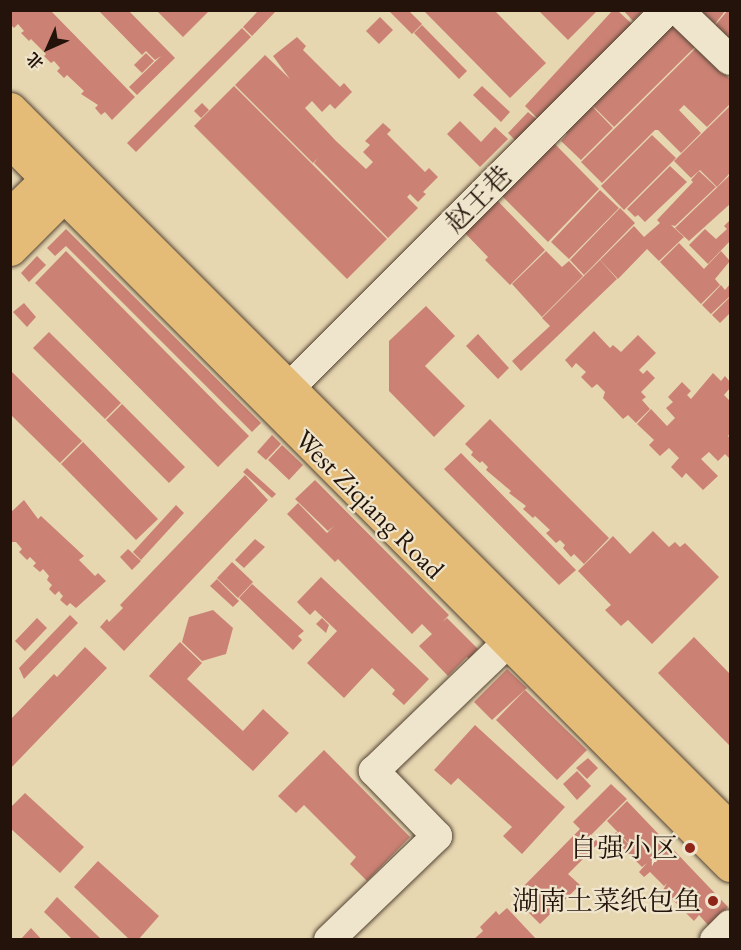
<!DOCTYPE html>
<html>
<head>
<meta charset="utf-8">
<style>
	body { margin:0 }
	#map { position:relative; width:741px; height:950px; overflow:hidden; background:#e7d7b1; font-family:"EB Garamond","Noto Serif SC",serif }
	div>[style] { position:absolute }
	.building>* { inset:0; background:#cb8275 }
	.roads { filter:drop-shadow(0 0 2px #544434) drop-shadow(0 0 2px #544434) }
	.minor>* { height:30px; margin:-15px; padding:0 15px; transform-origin:15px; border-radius:15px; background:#efe5cc }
	.major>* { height:33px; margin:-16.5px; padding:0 16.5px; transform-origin:16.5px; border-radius:16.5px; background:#e4bc78 }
	.dots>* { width:16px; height:16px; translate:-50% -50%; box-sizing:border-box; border:3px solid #efe5cc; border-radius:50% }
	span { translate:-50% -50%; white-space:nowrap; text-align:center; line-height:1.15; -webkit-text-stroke:4.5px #efe5cc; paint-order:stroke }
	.street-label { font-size:27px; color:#23130a }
	.poi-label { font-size:27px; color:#23130a }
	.right { translate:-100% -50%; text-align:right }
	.frame { position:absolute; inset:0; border:12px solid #23130a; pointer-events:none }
	.north { position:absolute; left:18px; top:18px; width:60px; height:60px; -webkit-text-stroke:4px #efe5cc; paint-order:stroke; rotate:225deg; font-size:16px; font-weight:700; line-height:24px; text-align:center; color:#23130a }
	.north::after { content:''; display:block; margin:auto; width:21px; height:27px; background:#23130a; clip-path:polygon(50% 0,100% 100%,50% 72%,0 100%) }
</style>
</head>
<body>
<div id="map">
	<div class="building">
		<i style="clip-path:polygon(10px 10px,50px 10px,135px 97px,112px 120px,105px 112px,101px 115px,95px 108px,98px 105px,81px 94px,84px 91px,67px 75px,64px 78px,57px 71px,60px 68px,54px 61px,51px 63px,44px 56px,46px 54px,31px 39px,29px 41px,21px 33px,24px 31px,18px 24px,14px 28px,10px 24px)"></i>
		<i style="clip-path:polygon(98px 10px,128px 10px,175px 58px,137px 95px,129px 87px,161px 56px,155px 60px,146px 51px,142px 55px)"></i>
		<i style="clip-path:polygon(156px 10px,210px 10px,183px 37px)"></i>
		<i style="clip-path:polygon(259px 10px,277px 10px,252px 36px,243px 27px)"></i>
		<i style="clip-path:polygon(388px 10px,408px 10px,422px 24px,412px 34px)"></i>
		<i style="clip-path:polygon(423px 10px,494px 10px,546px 63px,510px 98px)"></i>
		<i style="clip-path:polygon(538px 10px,598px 10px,568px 40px)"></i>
		<i style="clip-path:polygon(613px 10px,617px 10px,633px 25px,542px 123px,525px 106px)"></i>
		<i style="clip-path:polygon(623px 10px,644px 10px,633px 21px)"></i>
		<i style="clip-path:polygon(705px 10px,726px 10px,711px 29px,699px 16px)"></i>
		<i style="clip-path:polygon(728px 10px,730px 10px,730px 48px,712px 29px)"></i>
		<i style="clip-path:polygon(380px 17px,393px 30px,379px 44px,366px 31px)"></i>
		<i style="clip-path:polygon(673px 19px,697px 45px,614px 127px,592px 105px)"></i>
		<i style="clip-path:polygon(422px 25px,467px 71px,459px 79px,414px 33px)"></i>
		<i style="clip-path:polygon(242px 28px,251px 37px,136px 152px,127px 143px)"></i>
		<i style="clip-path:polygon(297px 37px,306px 46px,303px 50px,340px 87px,344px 83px,352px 92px,335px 109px,330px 104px,322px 112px,312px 101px,305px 108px,336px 141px,366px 169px,373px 162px,363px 152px,370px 145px,365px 141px,383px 123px,391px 130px,387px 134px,425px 172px,429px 168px,438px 177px,423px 192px,426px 194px,418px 202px,410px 194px,407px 197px,418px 208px,388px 238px,314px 163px,318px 158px,313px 163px,235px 85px,265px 55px,290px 79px,273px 56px)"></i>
		<i style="clip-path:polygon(698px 46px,710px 58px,705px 63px,710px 58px,730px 79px,730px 104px,707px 127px,684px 105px,679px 110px,701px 133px,681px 153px,658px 130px,655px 130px,602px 183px,581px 162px)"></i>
		<i style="clip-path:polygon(146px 53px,154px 61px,142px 73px,134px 65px)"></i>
		<i style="clip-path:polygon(234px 86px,387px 239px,347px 279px,194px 126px)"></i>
		<i style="clip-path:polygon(482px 86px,510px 112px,501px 122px,473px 95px)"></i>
		<i style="clip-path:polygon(202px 103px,209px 110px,201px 118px,194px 111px)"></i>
		<i style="clip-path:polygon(589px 103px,613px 128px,581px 160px,561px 141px,567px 134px,562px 129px)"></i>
		<i style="clip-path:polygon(730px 106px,730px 173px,717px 187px,700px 170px,691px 178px,674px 161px)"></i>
		<i style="clip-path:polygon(528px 112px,540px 122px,521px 146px,508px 133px)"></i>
		<i style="clip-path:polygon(460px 121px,481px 142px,495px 127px,508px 139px,480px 167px,447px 134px)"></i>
		<i style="clip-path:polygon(652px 135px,676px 158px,624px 210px,601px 186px)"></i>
		<i style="clip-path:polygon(553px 142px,599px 189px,548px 242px,501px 195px)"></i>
		<i style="clip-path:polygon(670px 166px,687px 182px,645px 222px,638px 215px,635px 217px,627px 209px)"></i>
		<i style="clip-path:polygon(699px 171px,716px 187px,675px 226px,671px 225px,684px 237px,659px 261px,647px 249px,618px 279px,600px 260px,634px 226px,644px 237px,660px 223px,657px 220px,693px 182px,691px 180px)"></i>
		<i style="clip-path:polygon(730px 175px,730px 204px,689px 241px,675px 228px)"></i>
		<i style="clip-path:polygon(600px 190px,619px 208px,569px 259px,551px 242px)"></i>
		<i style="clip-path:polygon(494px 197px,545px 250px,510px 285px,485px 260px,488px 257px,461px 229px)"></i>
		<i style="clip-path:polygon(620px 208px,635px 223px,584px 275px,570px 260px)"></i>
		<i style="clip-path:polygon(730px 220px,730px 241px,708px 264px,689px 245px,705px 229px,716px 239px,727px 229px,724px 226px)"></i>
		<i style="clip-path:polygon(66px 229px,261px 423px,252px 432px,66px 246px,55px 256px,47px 248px)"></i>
		<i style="clip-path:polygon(679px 243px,704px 269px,721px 251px,730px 261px,715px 279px,720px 285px,701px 304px,660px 262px)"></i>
		<i style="clip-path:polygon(66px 251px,249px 436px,218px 467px,35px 283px)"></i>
		<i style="clip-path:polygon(546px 251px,562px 267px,569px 261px,583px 276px,542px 317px,512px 284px)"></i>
		<i style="clip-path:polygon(37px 256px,46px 265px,29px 282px,21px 273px)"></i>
		<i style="clip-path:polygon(600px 260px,617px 279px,521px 371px,512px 361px,550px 326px,542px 318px)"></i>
		<i style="clip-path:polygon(730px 284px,730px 296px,711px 314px,702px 305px,721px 285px,725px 290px)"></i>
		<i style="clip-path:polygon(730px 297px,730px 313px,720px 323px,712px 315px)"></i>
		<i style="clip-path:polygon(24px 303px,36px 317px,27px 327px,13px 312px)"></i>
		<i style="clip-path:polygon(426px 306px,455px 336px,425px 366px,465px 406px,434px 437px,389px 391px,389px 341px)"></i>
		<i style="clip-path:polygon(594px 331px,610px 348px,613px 345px,621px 352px,638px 335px,656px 353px,639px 370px,643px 374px,647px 370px,655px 378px,641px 392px,646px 397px,642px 400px,650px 409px,636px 423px,628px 415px,623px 419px,603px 398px,605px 392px,597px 384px,592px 388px,581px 377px,586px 372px,576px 363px,572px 368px,565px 360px)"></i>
		<i style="clip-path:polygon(49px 332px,121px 403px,105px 419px,33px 348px)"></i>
		<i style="clip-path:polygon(478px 334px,509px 368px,498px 379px,466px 346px)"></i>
		<i style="clip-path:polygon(10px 370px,82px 441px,60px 463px,10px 414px)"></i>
		<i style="clip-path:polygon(713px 373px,721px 381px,725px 376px,730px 382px,730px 388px,724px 395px,730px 401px,730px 433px,728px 436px,730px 438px,730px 459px,725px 454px,718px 461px,709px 452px,701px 459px,718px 476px,703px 490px,686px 473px,682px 478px,671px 467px,679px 458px,669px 448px,660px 456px,649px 445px,654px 440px,637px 424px,651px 409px,667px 426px,675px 418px,666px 408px,673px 402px,668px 397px,682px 382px,691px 391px,687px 395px,691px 399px)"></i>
		<i style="clip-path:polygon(122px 404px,185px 467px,169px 483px,106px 420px)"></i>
		<i style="clip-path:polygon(490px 419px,609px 538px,584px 564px,574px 554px,571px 557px,563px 548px,565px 545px,560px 540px,556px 543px,546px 533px,550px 530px,535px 516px,533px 518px,523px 509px,526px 506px,509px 493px,511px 491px,486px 470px,488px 467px,482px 461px,480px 463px,471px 455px,473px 452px,465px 444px)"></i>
		<i style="clip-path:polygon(272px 435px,281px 444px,266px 460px,257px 452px)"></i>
		<i style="clip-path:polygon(83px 442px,158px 519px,136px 540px,61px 464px)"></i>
		<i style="clip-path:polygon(282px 445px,303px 465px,289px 480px,268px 460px)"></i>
		<i style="clip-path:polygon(461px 453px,576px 570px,559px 585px,444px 469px)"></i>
		<i style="clip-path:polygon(247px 468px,276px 494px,272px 498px,243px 472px)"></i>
		<i style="clip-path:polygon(245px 475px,268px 500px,124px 651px,100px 627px,107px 619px,109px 622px,123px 608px,120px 605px)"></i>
		<i style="clip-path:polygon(315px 480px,449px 615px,442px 622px,447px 618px,478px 649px,474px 653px,477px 656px,472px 662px,467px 657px,448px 676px,419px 646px,432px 634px,422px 624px,412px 634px,338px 559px,335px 562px,287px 514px,298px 503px,327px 533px,334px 526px,328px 531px,295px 499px)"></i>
		<i style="clip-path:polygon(24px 500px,38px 519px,41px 516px,84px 556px,79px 560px,95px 576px,98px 573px,106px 581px,76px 608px,70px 603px,67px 606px,60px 600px,63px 596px,61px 594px,59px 591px,55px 595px,49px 589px,52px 585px,47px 580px,49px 576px,43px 569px,40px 572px,33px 566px,36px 563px,30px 557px,27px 560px,19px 552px,22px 549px,16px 542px,10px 542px,10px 513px)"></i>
		<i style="clip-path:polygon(176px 505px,184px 513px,141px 560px,133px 552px)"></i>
		<i style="clip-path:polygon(653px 531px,669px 547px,675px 542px,680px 547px,685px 543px,719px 577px,652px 644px,628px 620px,621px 626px,605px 610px,611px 605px,578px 571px,613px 536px,630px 554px)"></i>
		<i style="clip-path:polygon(255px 539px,265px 547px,244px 568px,235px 560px)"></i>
		<i style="clip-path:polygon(128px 549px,141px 561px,132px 570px,120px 557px)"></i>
		<i style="clip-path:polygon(232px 562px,253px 582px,238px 598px,217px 578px)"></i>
		<i style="clip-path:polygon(321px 577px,429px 679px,404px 705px,392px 694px,395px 690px,372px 668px,344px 698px,307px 663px,337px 631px,315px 610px,310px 615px,297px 602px)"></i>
		<i style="clip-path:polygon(217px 579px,239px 601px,233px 607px,210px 586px)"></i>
		<i style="clip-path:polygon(252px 584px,304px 631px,298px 636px,302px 640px,293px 650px,239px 598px)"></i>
		<i style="clip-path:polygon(213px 610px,233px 628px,226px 654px,202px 661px,182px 642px,189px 617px)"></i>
		<i style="clip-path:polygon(70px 615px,78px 623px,24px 679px,19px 668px)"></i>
		<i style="clip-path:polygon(37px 618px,47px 628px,25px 651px,15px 641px)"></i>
		<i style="clip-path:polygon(322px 618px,329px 625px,326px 633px,316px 624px)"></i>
		<i style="clip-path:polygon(694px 637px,730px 674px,730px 746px,658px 673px)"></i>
		<i style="clip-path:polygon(180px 642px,202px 663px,187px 679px,243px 731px,263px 709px,289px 733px,253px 771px,149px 676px)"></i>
		<i style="clip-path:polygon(85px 647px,107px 668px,10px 769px,10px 720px,54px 674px,57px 677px)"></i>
		<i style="clip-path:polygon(507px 669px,527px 688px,492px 720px,474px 702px)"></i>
		<i style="clip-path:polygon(525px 690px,587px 750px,557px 780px,496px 720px)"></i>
		<i style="clip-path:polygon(475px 725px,565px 807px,522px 854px,503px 836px,512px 827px,458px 778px,451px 785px,434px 770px)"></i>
		<i style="clip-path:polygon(324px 750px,410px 837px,367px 881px,350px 864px,356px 857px,304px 805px,296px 813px,278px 796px)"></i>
		<i style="clip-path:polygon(588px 758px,598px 768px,587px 779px,576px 768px)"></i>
		<i style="clip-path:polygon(577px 771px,591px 786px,577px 800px,563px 784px)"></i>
		<i style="clip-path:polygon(611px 784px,627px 799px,591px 835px,599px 843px,568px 874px,580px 885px,540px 924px,513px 897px,580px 829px,573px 822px)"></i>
		<i style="clip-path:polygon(25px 793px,84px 847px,60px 873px,10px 828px,10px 808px)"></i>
		<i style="clip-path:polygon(627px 801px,728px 907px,709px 926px,699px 915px,694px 921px,663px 890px,667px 883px,664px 886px,650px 872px,644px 877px,639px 872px,647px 863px,642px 867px,612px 837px,616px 832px,638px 853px,607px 821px)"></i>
		<i style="clip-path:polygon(98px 861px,159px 916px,138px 940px,130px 940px,74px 887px)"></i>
		<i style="clip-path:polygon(57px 897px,102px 940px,73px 940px,44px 912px)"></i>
		<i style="clip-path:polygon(507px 908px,537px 940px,473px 940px,483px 931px,480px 927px,496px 911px,499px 915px)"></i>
		<i style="clip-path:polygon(31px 928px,42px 940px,20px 940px)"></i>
	</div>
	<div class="roads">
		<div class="minor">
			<i style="left:678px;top:10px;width:72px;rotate:43.9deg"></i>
			<i style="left:289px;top:388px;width:535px;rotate:-45deg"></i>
			<i style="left:329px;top:940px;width:150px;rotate:-43.9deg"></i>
			<i style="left:437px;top:836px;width:91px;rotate:-134.1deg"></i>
			<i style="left:374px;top:771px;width:186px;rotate:-43.9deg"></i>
			<i style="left:715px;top:940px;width:21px;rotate:-45deg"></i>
		</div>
		<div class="major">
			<i style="left:10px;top:109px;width:1018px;rotate:45deg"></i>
			<i style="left:10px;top:141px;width:1021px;rotate:45.16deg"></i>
			<i style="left:10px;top:215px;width:73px;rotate:-44.4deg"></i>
			<i style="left:10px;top:249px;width:98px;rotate:-45deg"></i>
		</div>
	</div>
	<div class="dots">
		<i style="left:690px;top:848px;background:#8f2418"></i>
		<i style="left:713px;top:901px;background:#8f2418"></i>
	</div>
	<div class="street-label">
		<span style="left:478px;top:199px;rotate:-45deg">赵王巷</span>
		<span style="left:370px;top:504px;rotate:45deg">West Ziqiang Road</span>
	</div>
	<div class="poi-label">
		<span class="right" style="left:678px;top:848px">自强小区</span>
		<span class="right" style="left:701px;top:901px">湖南土菜纸包鱼</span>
	</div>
	<div class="frame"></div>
	<div class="north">北</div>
</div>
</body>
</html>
